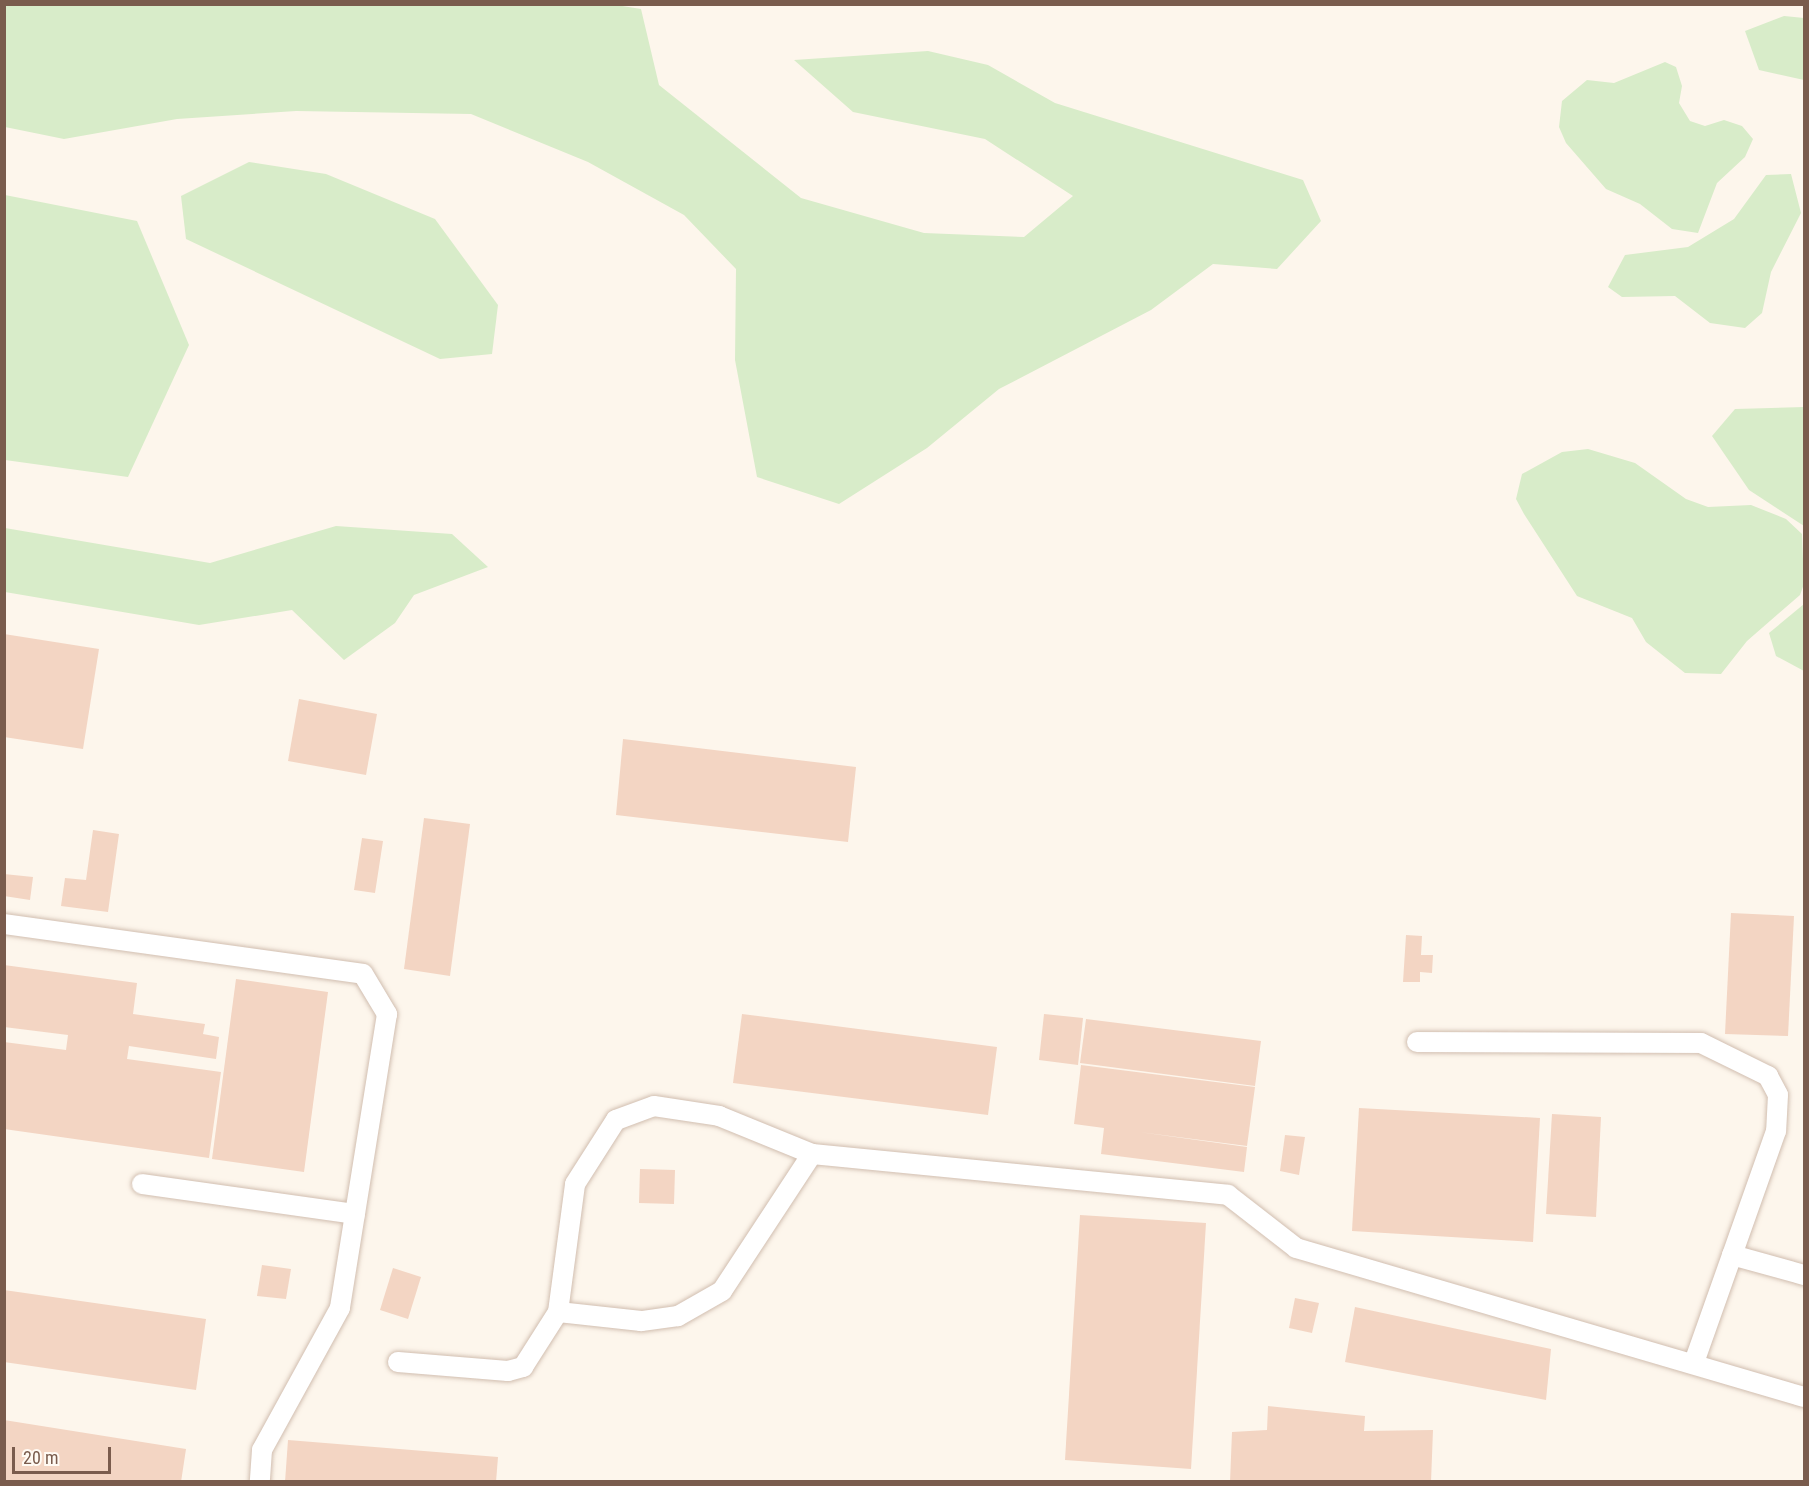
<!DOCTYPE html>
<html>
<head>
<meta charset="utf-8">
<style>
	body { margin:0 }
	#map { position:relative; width:1809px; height:1486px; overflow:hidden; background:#fdf6ec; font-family:"Roboto Condensed",sans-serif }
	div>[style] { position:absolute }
	.green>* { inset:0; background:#d8ecc9 }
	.building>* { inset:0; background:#f3d5c3 }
	.roads { filter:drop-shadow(0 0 2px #d1beb0) drop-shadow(0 0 2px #d1beb0) }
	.lane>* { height:20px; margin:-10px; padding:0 10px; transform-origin:10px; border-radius:10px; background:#fff }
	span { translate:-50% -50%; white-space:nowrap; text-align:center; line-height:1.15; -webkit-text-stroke:4.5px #fffaf3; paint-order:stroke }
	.frame { position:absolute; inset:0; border:6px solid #7a5c4d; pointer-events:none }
	.scale { position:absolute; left:12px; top:1447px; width:99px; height:27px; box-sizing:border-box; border:3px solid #7a5c4d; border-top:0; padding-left:8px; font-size:18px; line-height:21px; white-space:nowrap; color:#7a5c4d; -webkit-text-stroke:4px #fffaf3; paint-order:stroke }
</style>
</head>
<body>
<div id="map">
	<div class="green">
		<i style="clip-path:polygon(616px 5px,641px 9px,659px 85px,801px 198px,924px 233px,1024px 237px,1073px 196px,985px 139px,853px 112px,794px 60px,928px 51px,988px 65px,1055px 103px,1303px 180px,1321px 221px,1277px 269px,1213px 264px,1151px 310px,999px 389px,927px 448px,839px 504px,757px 477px,735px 360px,736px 269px,684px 215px,588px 162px,471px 114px,296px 111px,177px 119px,64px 139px,5px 127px,5px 5px)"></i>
		<i style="clip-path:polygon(1784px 16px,1804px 18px,1804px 80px,1759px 70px,1745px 31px)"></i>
		<i style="clip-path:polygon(1665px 62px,1676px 67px,1682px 86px,1679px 103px,1690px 121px,1705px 126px,1724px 120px,1742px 126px,1753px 139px,1745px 157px,1717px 183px,1698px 233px,1672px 229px,1640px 204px,1606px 189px,1566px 143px,1559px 127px,1562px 101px,1587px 80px,1614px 83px)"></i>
		<i style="clip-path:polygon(249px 162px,326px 174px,435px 219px,498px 305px,492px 354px,440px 359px,186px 239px,181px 196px)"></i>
		<i style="clip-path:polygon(1791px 174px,1801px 213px,1771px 272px,1762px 313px,1745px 328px,1710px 323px,1675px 296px,1622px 297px,1608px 287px,1625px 255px,1688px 247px,1734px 219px,1766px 175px)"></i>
		<i style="clip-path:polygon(5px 195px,137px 221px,189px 345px,128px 477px,5px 460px)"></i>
		<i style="clip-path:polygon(1804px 407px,1804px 526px,1749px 490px,1712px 436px,1735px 409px)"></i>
		<i style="clip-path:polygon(1588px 449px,1635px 463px,1686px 499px,1708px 507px,1751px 505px,1786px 519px,1802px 534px,1804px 584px,1800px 595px,1747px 641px,1721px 674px,1685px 673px,1646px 642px,1632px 618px,1577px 596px,1524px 514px,1516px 499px,1522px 474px,1562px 452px)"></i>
		<i style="clip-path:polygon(336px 526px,452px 534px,488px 567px,414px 595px,395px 623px,344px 660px,292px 610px,199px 625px,5px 592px,5px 528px,210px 563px)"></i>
		<i style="clip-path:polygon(1804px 604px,1804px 671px,1776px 656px,1769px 633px)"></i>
	</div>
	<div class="building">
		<i style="clip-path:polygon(4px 634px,99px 649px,83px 749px,4px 737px)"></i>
		<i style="clip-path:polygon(299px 699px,377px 714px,366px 775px,288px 761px)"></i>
		<i style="clip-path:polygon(623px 739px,856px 767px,848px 842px,616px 815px)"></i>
		<i style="clip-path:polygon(424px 818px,470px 824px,450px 976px,404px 969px)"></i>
		<i style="clip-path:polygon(93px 830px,119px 834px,108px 912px,61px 906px,65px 878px,86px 880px)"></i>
		<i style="clip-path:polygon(362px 838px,383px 841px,375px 893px,354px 890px)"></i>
		<i style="clip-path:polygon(4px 874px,33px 877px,30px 900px,4px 896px)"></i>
		<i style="clip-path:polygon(1731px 913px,1794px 916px,1788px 1036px,1725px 1034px)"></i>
		<i style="clip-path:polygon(1406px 935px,1422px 936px,1421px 955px,1433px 955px,1432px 973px,1420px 972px,1420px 982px,1403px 982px)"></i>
		<i style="clip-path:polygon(4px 965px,137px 983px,133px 1014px,205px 1024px,203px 1034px,219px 1037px,216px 1059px,129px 1046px,127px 1059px,221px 1072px,209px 1158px,4px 1129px,4px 1042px,66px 1050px,68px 1035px,4px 1027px)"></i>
		<i style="clip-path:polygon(236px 979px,328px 992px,304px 1172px,212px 1159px)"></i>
		<i style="clip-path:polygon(742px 1014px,997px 1047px,988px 1115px,733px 1083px)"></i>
		<i style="clip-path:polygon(1044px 1014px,1083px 1018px,1078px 1065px,1039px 1060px)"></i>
		<i style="clip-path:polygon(1086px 1019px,1261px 1041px,1255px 1086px,1080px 1063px)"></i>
		<i style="clip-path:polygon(1081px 1065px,1255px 1087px,1247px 1146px,1139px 1132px,1247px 1147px,1244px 1172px,1101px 1154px,1104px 1128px,1074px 1124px)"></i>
		<i style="clip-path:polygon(1359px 1108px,1540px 1118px,1533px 1242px,1352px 1231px)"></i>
		<i style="clip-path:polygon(1552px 1114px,1601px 1117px,1596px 1217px,1546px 1214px)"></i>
		<i style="clip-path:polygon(1285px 1135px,1305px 1137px,1299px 1175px,1280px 1171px)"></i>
		<i style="clip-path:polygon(640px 1169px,675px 1170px,674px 1204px,639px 1203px)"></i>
		<i style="clip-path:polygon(1080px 1215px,1206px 1223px,1191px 1469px,1065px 1460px)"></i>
		<i style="clip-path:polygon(262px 1265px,291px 1269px,286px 1299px,257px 1296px)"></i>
		<i style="clip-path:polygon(393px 1268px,421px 1277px,408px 1319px,380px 1310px)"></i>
		<i style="clip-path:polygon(4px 1290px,206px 1319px,196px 1390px,4px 1362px)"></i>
		<i style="clip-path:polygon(1295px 1298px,1319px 1303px,1312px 1333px,1289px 1328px)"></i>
		<i style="clip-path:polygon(1355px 1307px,1551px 1349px,1546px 1400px,1345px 1362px)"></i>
		<i style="clip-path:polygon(1268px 1406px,1365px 1416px,1364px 1431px,1433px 1430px,1431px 1482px,1230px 1482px,1232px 1432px,1267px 1430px)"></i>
		<i style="clip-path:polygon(4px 1420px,186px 1449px,181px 1482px,4px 1482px)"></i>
		<i style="clip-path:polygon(288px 1440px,498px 1457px,496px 1482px,285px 1482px)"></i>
	</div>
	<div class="roads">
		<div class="lane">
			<i style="left:4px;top:924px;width:362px;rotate:7.9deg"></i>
			<i style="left:363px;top:974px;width:47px;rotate:59deg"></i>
			<i style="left:387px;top:1014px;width:298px;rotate:99.1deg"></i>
			<i style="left:340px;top:1308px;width:162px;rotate:118.8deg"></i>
			<i style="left:262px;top:1450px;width:32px;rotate:94deg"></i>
			<i style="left:1417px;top:1042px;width:284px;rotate:0.2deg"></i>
			<i style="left:1701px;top:1043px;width:75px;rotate:26.2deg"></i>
			<i style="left:1768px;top:1076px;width:21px;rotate:62deg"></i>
			<i style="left:1778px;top:1095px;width:36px;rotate:93deg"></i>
			<i style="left:1776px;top:1131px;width:246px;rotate:109.5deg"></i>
			<i style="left:812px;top:1154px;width:164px;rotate:123.3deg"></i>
			<i style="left:722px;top:1291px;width:51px;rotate:150.4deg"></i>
			<i style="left:678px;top:1316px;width:37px;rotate:172deg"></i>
			<i style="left:641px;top:1321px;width:83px;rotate:-173.8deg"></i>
			<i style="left:558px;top:1312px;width:129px;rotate:-82.4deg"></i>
			<i style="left:575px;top:1184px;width:76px;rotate:-57.4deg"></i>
			<i style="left:616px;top:1120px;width:40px;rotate:-20.2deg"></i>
			<i style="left:654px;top:1106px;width:66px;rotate:8.7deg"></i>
			<i style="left:719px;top:1116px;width:100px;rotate:22.2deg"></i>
			<i style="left:812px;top:1154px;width:418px;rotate:5.6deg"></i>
			<i style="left:1228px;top:1195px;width:86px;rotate:37.9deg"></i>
			<i style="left:1296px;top:1248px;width:529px;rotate:16.35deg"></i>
			<i style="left:142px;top:1184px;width:215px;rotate:8deg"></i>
			<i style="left:1732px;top:1255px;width:75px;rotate:15.5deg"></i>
			<i style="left:398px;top:1362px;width:110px;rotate:4.7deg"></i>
			<i style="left:508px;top:1371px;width:16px;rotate:-15deg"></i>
			<i style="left:523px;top:1367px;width:65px;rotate:-57.5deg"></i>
		</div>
	</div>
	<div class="frame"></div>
	<div class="scale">20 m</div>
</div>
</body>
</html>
